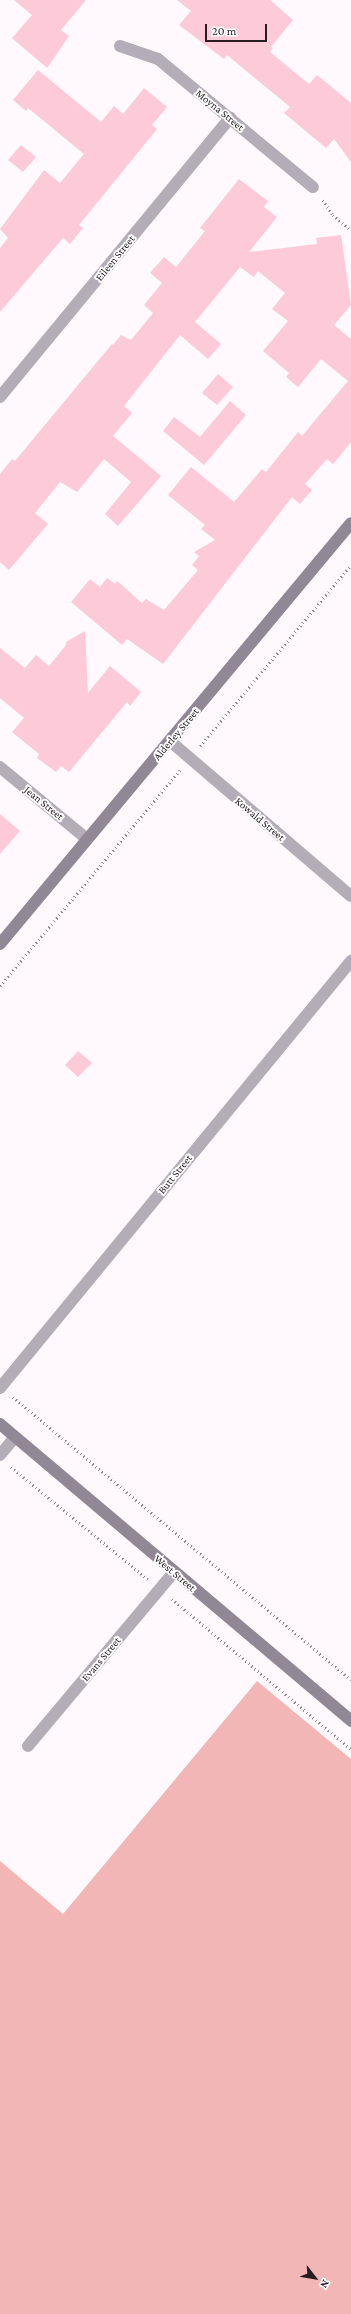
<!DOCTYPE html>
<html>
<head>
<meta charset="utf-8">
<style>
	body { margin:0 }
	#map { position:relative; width:351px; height:2314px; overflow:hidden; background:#fff9fd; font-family:"Crimson Pro",serif }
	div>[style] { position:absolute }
	.green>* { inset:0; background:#f3b6b6 }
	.building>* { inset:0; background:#fccad8 }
	.path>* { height:2.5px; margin-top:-1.25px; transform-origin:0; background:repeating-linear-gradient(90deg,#8f878c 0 1px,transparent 0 4px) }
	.street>* { height:12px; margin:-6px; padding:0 6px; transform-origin:6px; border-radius:6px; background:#b4adb7 }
	.secondary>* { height:12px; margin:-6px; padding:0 6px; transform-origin:6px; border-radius:6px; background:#928795 }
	span { translate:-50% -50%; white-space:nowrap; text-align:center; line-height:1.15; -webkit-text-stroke:3.5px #fff; paint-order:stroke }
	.street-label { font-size:11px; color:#261d23 }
	.north { position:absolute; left:295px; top:2258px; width:40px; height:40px; -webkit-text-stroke:3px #fff; paint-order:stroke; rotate:121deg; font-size:11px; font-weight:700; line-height:16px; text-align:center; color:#261d23 }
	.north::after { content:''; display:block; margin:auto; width:14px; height:18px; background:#261d23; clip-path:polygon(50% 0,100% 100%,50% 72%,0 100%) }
	.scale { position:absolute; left:205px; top:24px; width:62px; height:18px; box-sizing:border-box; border:2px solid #261d23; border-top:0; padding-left:5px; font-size:12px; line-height:14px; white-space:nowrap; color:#261d23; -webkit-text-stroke:3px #fff; paint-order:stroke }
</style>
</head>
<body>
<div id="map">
	<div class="green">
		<i style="clip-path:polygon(257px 1681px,351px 1759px,351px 2314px,0 2314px,0 1861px,63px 1914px)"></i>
	</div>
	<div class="building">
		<i style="clip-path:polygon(14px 0,86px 0,61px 30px,69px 36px,47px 68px,12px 38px,32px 15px)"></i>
		<i style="clip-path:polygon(177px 0,270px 0,293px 20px,271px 47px,273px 48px,270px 52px,309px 84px,317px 75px,351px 103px,351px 162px,334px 139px,326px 148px,284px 113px,290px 107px,227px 55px,224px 59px,179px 25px,191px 11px)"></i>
		<i style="clip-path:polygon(38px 70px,101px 122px,114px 106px,123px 114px,144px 88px,167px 107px,152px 125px,157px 129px,79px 225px,83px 228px,70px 244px,63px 238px,0 312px,0 248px,8px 238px,0 229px,44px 170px,60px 183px,84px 154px,28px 108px,26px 111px,13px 100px)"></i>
		<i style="clip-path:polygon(21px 145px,36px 157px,23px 172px,8px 160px)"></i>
		<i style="clip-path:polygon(239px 179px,268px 201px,264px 207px,277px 217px,249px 252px,317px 244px,316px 238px,341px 235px,351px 305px,334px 325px,351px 339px,351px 442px,333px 464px,327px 459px,305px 484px,312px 490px,300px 504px,292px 497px,163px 664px,127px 639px,122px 645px,71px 602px,90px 579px,100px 587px,107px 578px,115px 584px,117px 581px,142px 603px,146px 599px,164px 610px,198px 570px,192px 565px,199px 556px,194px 552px,215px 540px,201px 529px,205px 525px,168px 495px,191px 467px,234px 502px,262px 469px,266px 472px,298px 432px,302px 436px,348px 381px,321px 359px,298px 387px,286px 377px,289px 373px,263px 351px,288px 321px,272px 309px,285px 293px,258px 271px,254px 277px,240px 267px,195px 322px,221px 344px,208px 359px,180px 335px,124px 406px,132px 413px,113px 436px,161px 476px,118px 526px,105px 514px,131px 482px,104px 459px,77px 492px,60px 482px,35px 513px,48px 524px,9px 570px,0 562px,0 474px,12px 459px,15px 461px,112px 344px,113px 345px,121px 335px,131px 340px,153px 313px,144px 305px,162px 283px,150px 273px,164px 257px,176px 267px,205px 231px,200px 228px)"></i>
		<i style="clip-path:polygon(218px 374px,233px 387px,217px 405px,202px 393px)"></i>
		<i style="clip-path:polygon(230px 401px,246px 415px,204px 465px,163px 431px,174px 417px,200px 437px)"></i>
		<i style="clip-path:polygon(85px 631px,88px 693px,110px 666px,141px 692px,130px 706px,127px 702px,69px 772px,61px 766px,56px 772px,37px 758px,39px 754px,12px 732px,24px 718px,0 698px,0 648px,25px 668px,36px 655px,49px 666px,66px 645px,66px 642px)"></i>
		<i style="clip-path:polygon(0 814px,20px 831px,0 854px)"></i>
		<i style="clip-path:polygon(78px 1051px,92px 1063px,78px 1077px,65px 1065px)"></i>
	</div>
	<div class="path">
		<i style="left:323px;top:200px;width:18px;rotate:56deg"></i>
		<i style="left:333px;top:215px;width:23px;rotate:40deg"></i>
		<i style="left:200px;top:746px;width:236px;rotate:-50.2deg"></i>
		<i style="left:0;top:986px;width:281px;rotate:-50.2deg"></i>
		<i style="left:13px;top:1397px;width:441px;rotate:39.9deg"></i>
		<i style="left:11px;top:1467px;width:177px;rotate:39.3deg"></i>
		<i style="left:172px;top:1599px;width:234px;rotate:40deg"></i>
	</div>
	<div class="street">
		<i style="left:120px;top:46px;width:40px;rotate:18.9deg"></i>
		<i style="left:158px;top:59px;width:201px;rotate:39.6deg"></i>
		<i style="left:0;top:397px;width:362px;rotate:-50.5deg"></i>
		<i style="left:170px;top:741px;width:238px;rotate:40.6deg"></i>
		<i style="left:0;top:767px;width:113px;rotate:39.6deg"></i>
		<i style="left:0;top:1388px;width:553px;rotate:-50.58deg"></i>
		<i style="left:0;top:1455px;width:23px;rotate:-50deg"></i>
		<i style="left:28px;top:1746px;width:227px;rotate:-50deg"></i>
	</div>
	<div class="secondary">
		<i style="left:0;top:944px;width:548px;rotate:-50.18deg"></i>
		<i style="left:0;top:1424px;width:460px;rotate:40.2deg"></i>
	</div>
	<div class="street-label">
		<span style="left:220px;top:110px;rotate:39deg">Moyna Street</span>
		<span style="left:115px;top:258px;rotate:-51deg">Eileen Street</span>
		<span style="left:176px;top:734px;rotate:-50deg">Alderley Street</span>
		<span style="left:44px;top:803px;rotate:39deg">Jean Street</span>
		<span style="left:260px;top:819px;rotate:40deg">Kowald Street</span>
		<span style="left:175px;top:1174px;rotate:-51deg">Butt Street</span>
		<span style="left:175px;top:1573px;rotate:40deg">West Street</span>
		<span style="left:101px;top:1659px;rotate:-50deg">Evans Street</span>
	</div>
	<div class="north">N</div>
	<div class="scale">20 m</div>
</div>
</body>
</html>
